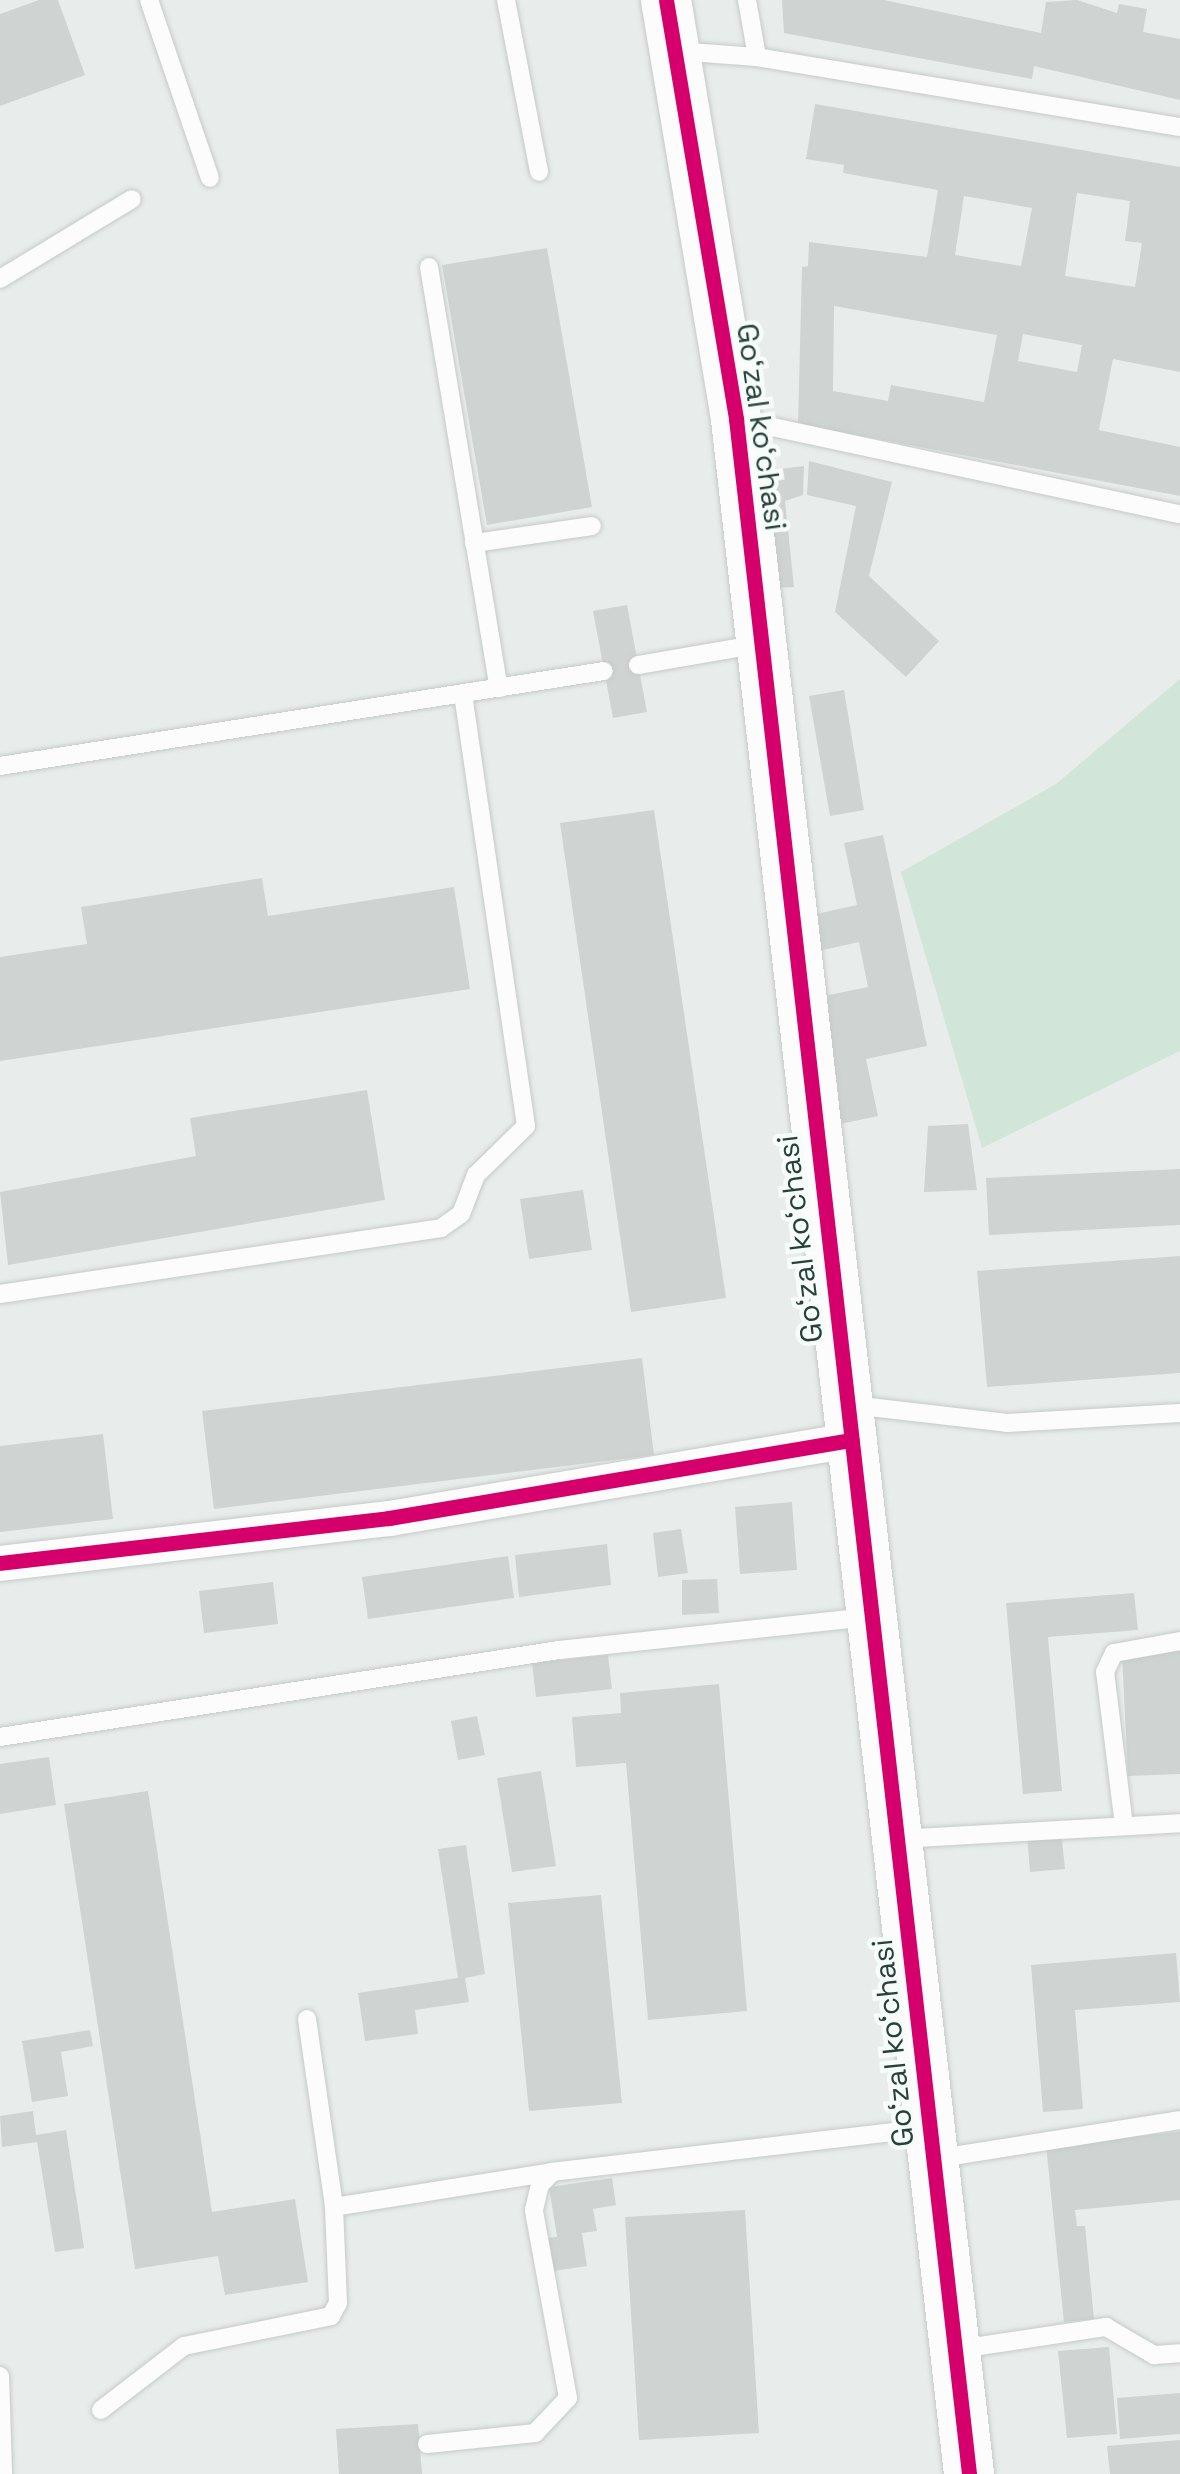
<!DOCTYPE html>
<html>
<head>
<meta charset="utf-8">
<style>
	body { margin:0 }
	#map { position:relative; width:1180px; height:2474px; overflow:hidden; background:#e8edeb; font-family:"Space Grotesk",sans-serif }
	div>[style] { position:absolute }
	.green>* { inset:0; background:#d1e6d8 }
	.building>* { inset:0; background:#cfd4d2 }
	.roads { filter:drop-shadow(0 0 2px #c5cac8) drop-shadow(0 0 2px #c5cac8) }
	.lane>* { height:18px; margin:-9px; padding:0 9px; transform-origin:9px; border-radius:9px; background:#fcfcfc }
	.street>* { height:35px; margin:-17.5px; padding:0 17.5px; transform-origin:17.5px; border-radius:17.5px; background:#fcfcfc }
	.secondary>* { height:50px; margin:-25px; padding:0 25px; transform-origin:25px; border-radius:25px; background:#fcfcfc }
	.cycleway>* { height:15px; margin:-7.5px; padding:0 7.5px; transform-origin:7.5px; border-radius:7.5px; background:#d6006c }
	span { translate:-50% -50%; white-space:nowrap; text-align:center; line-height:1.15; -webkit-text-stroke:9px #f7fbf9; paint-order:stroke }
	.street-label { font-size:30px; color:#24423a }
</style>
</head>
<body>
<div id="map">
	<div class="green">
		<i style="clip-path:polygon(1180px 679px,1180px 1051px,982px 1148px,901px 872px,1056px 784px)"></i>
	</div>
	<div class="building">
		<i style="clip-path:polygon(39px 0,58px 0,85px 75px,0 106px,0 14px)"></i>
		<i style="clip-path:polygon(782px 0,884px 0,1041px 33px,1046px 2px,1077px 0,1117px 13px,1119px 4px,1147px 9px,1143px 32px,1180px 39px,1180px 100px,1034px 66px,1032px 79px,784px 33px)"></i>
		<i style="clip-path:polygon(evenodd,815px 104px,1180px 167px,1180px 372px,1113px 359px,1099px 430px,1180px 447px,1180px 496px,798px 424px,802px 267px,808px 266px,809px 242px,927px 257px,938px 190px,843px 173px,844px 165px,806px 159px,815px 104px,1077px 193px,1130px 201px,1125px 241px,1142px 243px,1135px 287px,1065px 276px,1077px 193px,815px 104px,964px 196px,1032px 208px,1021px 266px,955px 255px,964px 196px,815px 104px,834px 306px,997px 335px,984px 402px,891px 385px,888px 401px,833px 391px,834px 306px,815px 104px,1023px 334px,1082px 345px,1077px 372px,1018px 361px,1023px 334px)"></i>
		<i style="clip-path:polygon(547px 248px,592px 507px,487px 525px,442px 265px)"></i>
		<i style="clip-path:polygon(809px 461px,892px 482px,869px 576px,939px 641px,906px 677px,835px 612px,856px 506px,807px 495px)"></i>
		<i style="clip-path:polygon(804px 466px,803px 495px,785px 501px,794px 587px,775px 588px,763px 471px)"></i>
		<i style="clip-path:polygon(627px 605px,647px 712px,613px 718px,593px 611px)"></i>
		<i style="clip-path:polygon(844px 690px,864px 810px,830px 816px,809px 696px)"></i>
		<i style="clip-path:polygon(654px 810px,726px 1298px,631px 1312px,560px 823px)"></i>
		<i style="clip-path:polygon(883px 835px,927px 1046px,866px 1059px,878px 1116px,840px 1124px,814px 998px,868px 987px,859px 942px,805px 954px,798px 918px,857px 905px,844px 843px)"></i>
		<i style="clip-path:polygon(262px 878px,268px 916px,454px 887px,470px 989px,0 1061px,0 957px,87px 944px,81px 907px)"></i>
		<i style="clip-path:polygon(367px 1090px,385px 1200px,8px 1265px,0 1192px,196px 1156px,190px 1118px)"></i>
		<i style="clip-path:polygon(968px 1124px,977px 1190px,924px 1192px,928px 1126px)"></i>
		<i style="clip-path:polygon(1180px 1169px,1180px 1225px,989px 1235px,986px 1178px)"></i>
		<i style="clip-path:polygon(583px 1190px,592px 1250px,529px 1259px,520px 1199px)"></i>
		<i style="clip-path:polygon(1180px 1256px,1180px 1373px,987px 1387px,977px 1271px)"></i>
		<i style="clip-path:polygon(642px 1358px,654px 1455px,214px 1509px,202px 1411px)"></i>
		<i style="clip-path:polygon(103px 1434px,113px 1519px,0 1532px,0 1446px)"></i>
		<i style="clip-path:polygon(792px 1502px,797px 1570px,740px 1574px,735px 1507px)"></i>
		<i style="clip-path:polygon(681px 1529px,688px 1573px,658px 1577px,653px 1533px)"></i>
		<i style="clip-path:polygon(607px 1544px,611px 1585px,519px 1597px,515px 1555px)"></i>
		<i style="clip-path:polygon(508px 1556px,514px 1598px,368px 1619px,362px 1577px)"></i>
		<i style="clip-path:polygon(717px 1579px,719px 1613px,682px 1615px,682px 1580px)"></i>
		<i style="clip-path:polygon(273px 1582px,278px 1624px,204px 1633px,199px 1591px)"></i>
		<i style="clip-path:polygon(1134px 1593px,1138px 1630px,1048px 1637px,1062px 1791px,1023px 1794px,1006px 1603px)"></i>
		<i style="clip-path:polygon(1180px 1651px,1180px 1774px,1128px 1776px,1122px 1654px)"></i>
		<i style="clip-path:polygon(608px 1655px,612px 1689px,536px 1697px,532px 1663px)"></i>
		<i style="clip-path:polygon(719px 1684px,747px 2011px,648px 2020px,626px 1763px,576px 1767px,572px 1717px,621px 1713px,620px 1693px)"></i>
		<i style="clip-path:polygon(477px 1716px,485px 1755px,458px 1760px,451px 1721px)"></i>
		<i style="clip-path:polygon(49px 1757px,56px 1805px,0 1814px,0 1764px)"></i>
		<i style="clip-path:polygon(541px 1771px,556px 1866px,512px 1872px,497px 1778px)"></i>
		<i style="clip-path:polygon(148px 1791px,212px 2212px,295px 2199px,308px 2282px,225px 2295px,218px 2256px,135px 2269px,64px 1804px)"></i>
		<i style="clip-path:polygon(1061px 1831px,1065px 1869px,1030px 1872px,1027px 1834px)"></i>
		<i style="clip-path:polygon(466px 1845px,485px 1974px,465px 1978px,469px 2002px,415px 2010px,418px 2034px,365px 2041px,358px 1993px,458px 1978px,438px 1849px)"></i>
		<i style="clip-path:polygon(601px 1895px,622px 2103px,529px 2111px,508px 1903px)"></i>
		<i style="clip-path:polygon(1176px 1953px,1180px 2002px,1075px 2010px,1083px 2109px,1043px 2112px,1031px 1965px)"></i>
		<i style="clip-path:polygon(90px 2030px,93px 2046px,61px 2052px,68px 2096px,32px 2102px,22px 2041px)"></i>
		<i style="clip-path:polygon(33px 2111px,36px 2135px,66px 2130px,84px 2248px,55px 2252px,37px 2142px,2px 2147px,0 2116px)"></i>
		<i style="clip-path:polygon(1180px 2132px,1180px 2200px,1075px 2210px,1077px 2226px,1085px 2226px,1094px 2319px,1064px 2322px,1046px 2145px)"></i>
		<i style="clip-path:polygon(612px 2178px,616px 2205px,593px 2209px,597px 2231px,582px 2233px,587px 2266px,553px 2271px,548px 2238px,557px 2237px,549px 2187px)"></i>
		<i style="clip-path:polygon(745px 2210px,759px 2433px,639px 2440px,625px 2217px)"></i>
		<i style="clip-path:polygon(1109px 2347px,1117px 2434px,1067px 2438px,1058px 2351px)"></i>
		<i style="clip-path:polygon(1180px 2393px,1180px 2434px,1120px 2439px,1117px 2398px)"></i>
		<i style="clip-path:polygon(418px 2424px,422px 2474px,339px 2474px,336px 2429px)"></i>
		<i style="clip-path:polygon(1180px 2440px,1180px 2474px,1110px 2474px,1107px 2446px)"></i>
	</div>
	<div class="roads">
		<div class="lane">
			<i style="left:149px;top:0;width:188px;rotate:71.1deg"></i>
			<i style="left:506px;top:0;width:175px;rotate:79.1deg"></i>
			<i style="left:747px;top:0;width:58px;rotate:80deg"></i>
			<i style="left:676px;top:51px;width:81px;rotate:4.2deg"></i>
			<i style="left:757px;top:57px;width:429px;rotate:9.4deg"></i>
			<i style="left:429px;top:267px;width:427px;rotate:80.6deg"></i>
			<i style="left:0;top:279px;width:154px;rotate:-31.2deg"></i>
			<i style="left:740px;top:420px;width:450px;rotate:12.1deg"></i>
			<i style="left:474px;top:543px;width:119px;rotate:-8.2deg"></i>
			<i style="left:638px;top:665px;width:124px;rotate:-9.8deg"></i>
			<i style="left:0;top:766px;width:611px;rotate:-8.94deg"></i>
			<i style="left:0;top:1294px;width:446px;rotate:-8.5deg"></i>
			<i style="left:441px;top:1228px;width:24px;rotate:-35deg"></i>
			<i style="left:461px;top:1214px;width:42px;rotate:-69deg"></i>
			<i style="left:476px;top:1175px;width:70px;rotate:-44.4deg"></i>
			<i style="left:526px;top:1126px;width:436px;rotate:-98.3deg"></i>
			<i style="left:852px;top:1405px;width:156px;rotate:6.6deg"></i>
			<i style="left:1007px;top:1423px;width:173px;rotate:-3.3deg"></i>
			<i style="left:0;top:1737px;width:566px;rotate:-8.85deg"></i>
			<i style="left:559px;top:1650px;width:309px;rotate:-6.1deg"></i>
			<i style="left:1124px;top:1826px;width:155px;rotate:-97deg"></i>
			<i style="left:1105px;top:1672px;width:21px;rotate:-65deg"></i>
			<i style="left:1114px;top:1653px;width:67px;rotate:-10.3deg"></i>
			<i style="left:898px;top:1839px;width:282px;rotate:-3.2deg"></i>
			<i style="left:307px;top:2019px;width:190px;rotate:81.8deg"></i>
			<i style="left:934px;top:2159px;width:249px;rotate:-9deg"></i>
			<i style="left:960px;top:2349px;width:148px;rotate:-8.6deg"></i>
			<i style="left:1106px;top:2327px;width:56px;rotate:30.3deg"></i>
			<i style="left:1154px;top:2355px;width:26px;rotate:-4deg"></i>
			<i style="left:0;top:2376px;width:98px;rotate:88.2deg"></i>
			<i style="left:101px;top:2410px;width:105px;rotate:-37.6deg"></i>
			<i style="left:184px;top:2346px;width:150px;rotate:-11.5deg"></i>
			<i style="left:331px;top:2316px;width:15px;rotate:-62deg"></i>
			<i style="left:338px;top:2303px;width:96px;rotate:-92.4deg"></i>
			<i style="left:334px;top:2207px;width:221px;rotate:-9.1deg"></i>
			<i style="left:427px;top:2444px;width:109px;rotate:-5.8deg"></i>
			<i style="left:535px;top:2433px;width:48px;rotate:-46.7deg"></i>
			<i style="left:568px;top:2398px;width:191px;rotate:-100.3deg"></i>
			<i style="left:534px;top:2210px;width:26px;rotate:-77deg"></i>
			<i style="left:540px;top:2185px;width:18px;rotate:-47deg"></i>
			<i style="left:552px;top:2172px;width:376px;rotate:-6.7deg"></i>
		</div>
		<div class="street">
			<i style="left:0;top:1563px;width:392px;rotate:-6.6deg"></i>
			<i style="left:389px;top:1518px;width:469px;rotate:-9.6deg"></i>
		</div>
		<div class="secondary">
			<i style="left:666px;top:0;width:425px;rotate:80.5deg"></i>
			<i style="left:736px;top:419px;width:2068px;rotate:83.53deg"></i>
		</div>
	</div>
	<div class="cycleway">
		<i style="left:666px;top:0;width:425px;rotate:80.5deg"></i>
		<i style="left:736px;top:419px;width:2068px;rotate:83.53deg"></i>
		<i style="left:0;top:1563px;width:392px;rotate:-6.6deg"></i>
		<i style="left:389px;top:1518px;width:469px;rotate:-9.6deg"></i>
	</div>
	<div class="street-label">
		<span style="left:761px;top:427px;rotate:82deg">Goʻzal koʻchasi</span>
		<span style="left:800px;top:1239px;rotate:-97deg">Goʻzal koʻchasi</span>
		<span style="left:893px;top:2043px;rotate:-96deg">Goʻzal koʻchasi</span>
	</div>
</div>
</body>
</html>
